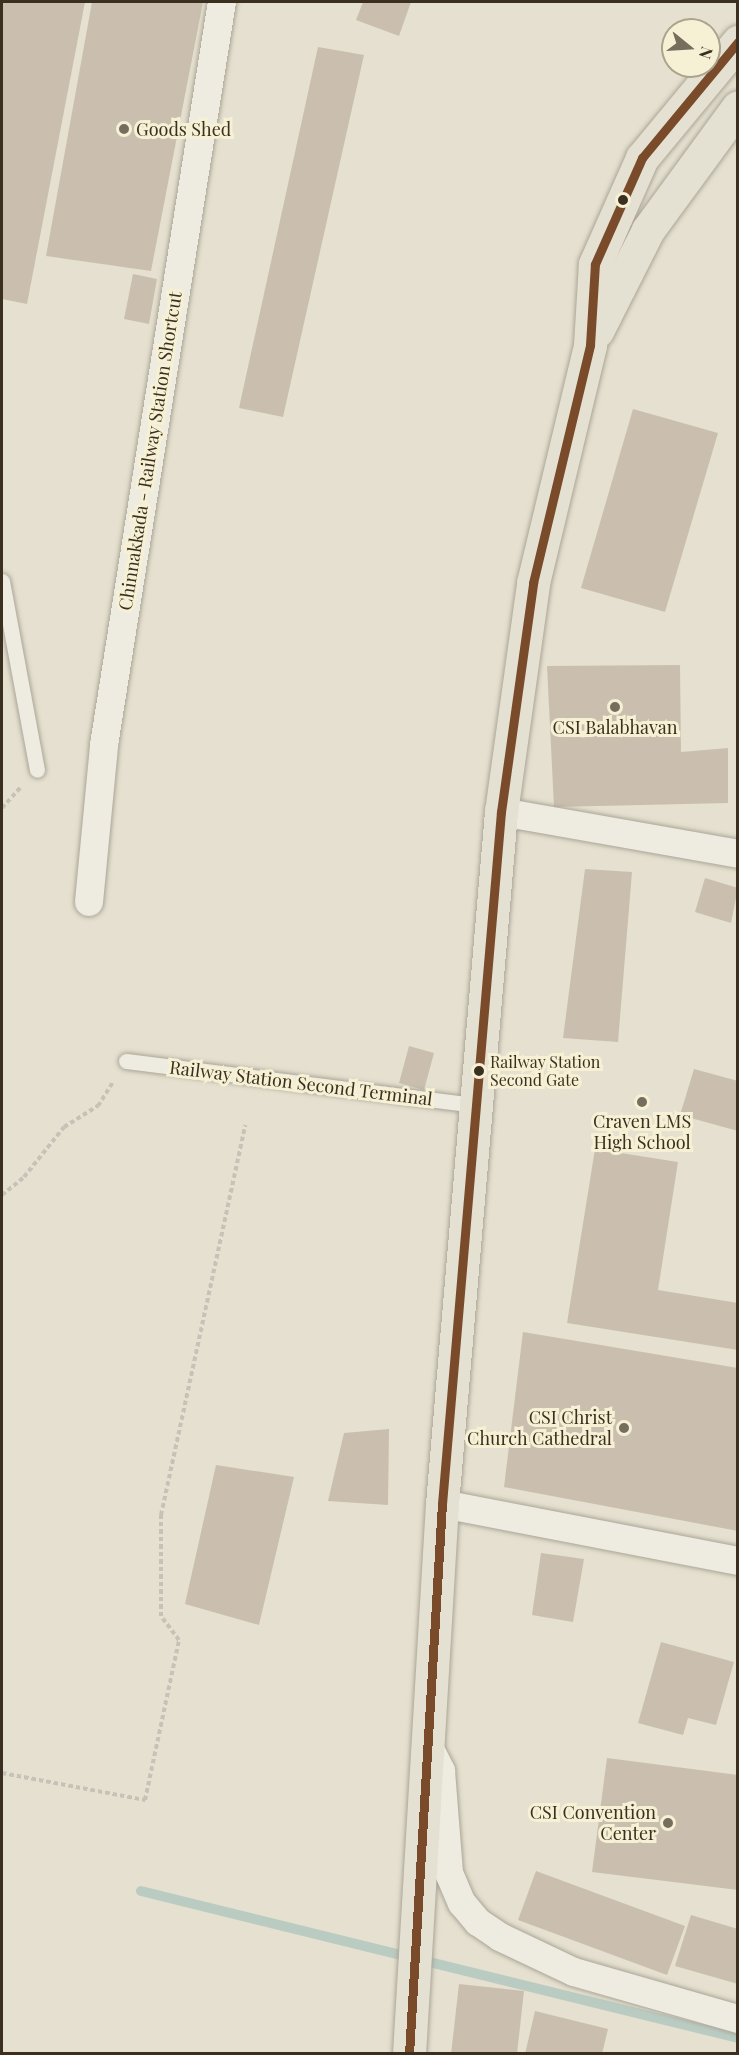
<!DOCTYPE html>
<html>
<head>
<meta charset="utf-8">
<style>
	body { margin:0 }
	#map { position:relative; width:739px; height:2055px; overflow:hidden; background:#e5e0cf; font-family:"Playfair Display",serif }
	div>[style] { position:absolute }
	.stream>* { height:10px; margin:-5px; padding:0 5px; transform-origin:5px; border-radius:5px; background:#baccc2 }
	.building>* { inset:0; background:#cabfaf }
	.path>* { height:4px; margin-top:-2px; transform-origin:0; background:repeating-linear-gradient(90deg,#c6c2b7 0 4.5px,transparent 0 7.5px) }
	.roads { filter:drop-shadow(0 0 2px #aba597) drop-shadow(0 0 2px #aba597) }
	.service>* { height:15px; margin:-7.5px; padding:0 7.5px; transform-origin:7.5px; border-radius:7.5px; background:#eeebe1 }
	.minor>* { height:28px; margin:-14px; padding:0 14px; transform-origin:14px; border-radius:14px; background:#eeebe1 }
	.primary>* { height:33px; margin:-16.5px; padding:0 16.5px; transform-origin:16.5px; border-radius:16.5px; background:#e5e1d2 }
	.bus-1>* { height:9px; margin:-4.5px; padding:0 4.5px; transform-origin:4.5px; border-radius:4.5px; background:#7a4b2a }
	.dots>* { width:16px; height:16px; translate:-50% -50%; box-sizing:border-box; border:3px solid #f6f0d5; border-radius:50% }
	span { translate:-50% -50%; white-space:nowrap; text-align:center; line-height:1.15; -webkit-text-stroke:6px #f6f0d5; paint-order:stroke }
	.bus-label { font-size:16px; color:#3b2f1f }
	.left { translate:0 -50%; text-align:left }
	.poi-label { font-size:18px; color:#3b2f1f }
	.right { translate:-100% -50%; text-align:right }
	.street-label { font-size:18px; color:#3b2f1f }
	.frame { position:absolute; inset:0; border:3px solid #3b2f1f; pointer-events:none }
	.north { position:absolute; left:661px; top:18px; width:60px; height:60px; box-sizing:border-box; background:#f6f0d5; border:2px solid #aba38c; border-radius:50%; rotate:108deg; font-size:16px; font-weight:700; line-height:24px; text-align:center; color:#3b2f1f }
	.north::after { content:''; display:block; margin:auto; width:21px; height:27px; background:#766d5d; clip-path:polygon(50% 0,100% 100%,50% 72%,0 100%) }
</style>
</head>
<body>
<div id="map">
	<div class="stream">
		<i style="left:141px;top:1891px;width:615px;rotate:13.83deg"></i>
	</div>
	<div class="building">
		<i style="clip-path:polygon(2px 2px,85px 2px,27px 304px,2px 299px)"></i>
		<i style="clip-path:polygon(92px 2px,203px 2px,151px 271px,46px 256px)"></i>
		<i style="clip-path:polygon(363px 2px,411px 2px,399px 36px,356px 20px)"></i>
		<i style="clip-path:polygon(318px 47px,364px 55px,283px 417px,239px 408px)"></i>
		<i style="clip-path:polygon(133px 274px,157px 279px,149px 324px,124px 319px)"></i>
		<i style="clip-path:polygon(633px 409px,718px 433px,665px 612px,581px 588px)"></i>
		<i style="clip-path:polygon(680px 665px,681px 752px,728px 748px,728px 803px,554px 807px,547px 666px)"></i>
		<i style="clip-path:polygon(585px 869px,632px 872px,618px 1042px,563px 1038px)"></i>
		<i style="clip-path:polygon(705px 878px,738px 888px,731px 923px,695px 912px)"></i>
		<i style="clip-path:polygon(409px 1046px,434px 1053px,424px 1090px,399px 1083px)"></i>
		<i style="clip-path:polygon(694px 1069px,738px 1081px,738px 1131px,680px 1115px)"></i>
		<i style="clip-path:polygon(595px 1149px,678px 1162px,658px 1290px,738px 1303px,738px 1350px,567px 1323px)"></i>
		<i style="clip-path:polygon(523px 1332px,738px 1368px,738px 1531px,504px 1487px)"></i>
		<i style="clip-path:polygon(389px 1429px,388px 1505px,328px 1501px,344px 1433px)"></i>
		<i style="clip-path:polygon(216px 1465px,294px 1477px,259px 1625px,185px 1604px)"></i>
		<i style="clip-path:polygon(541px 1553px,584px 1559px,573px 1622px,532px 1615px)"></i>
		<i style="clip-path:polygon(661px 1642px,734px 1662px,716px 1725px,688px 1718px,683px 1735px,638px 1723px)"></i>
		<i style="clip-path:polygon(607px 1758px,738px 1775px,738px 1890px,592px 1872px)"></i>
		<i style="clip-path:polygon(536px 1871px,685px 1926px,667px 1975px,518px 1920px)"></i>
		<i style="clip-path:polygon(691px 1915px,738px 1929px,738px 1984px,675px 1966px)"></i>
		<i style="clip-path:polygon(459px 1984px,524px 1991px,517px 2054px,451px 2054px)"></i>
		<i style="clip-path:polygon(535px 2011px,608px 2029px,602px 2054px,525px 2054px)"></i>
	</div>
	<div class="path">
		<i style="left:2px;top:808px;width:27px;rotate:-48deg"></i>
		<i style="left:2px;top:1195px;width:28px;rotate:-39deg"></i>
		<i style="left:24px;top:1177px;width:64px;rotate:-51.3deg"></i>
		<i style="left:64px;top:1127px;width:40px;rotate:-32deg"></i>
		<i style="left:98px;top:1106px;width:28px;rotate:-58deg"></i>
		<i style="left:2px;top:1773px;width:146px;rotate:10.7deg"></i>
		<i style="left:145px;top:1800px;width:164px;rotate:-78deg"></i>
		<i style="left:179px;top:1640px;width:30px;rotate:-127deg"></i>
		<i style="left:161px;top:1616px;width:101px;rotate:-90deg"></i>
		<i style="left:161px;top:1515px;width:399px;rotate:-77.8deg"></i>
	</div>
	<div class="roads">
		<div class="service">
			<i style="left:2px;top:581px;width:192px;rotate:79.5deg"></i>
			<i style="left:126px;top:1061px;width:353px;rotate:7.2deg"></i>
		</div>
		<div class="minor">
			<i style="left:501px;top:812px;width:241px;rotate:10deg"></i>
			<i style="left:89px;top:902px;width:158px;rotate:-84.5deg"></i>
			<i style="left:104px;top:745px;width:752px;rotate:-80.98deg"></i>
			<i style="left:442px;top:1504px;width:301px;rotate:10.9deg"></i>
			<i style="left:429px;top:1747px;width:27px;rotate:63deg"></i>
			<i style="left:441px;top:1771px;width:102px;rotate:85.5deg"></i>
			<i style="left:449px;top:1873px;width:33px;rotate:67deg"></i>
			<i style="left:462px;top:1903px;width:25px;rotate:50deg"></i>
			<i style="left:478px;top:1922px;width:27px;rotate:34deg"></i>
			<i style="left:500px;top:1937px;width:82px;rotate:25.3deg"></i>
			<i style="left:574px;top:1972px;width:171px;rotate:16deg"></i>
		</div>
		<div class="primary">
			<i style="left:597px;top:331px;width:113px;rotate:-63.2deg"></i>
			<i style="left:648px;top:230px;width:152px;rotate:-53.8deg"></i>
			<i style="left:409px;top:2054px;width:551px;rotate:-86.57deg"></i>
			<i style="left:442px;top:1504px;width:695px;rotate:-85.13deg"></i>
			<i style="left:501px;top:812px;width:231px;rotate:-82deg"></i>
			<i style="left:533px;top:583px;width:245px;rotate:-76.5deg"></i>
			<i style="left:590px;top:345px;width:81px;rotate:-86.5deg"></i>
			<i style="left:595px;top:264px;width:116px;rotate:-66.1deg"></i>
			<i style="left:642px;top:158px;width:151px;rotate:-50.4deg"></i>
		</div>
	</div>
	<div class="bus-1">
		<i style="left:409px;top:2054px;width:551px;rotate:-86.57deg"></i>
		<i style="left:442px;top:1504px;width:695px;rotate:-85.13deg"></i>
		<i style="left:501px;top:812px;width:231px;rotate:-82deg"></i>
		<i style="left:533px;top:583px;width:245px;rotate:-76.5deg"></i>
		<i style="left:590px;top:345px;width:81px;rotate:-86.5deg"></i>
		<i style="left:595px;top:264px;width:116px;rotate:-66.1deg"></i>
		<i style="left:642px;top:158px;width:151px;rotate:-50.4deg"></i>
	</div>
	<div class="dots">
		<i style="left:124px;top:129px;background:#766d5d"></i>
		<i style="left:623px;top:200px;background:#3b2f1f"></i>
		<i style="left:615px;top:707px;background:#766d5d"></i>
		<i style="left:479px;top:1071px;background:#3b2f1f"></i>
		<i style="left:642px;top:1102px;background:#766d5d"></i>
		<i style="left:624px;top:1428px;background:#766d5d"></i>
		<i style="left:668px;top:1823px;background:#766d5d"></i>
	</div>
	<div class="bus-label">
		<span class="left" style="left:490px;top:1071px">Railway Station<br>Second Gate</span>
	</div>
	<div class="poi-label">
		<span class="left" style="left:136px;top:129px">Goods Shed</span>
		<span style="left:615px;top:727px">CSI Balabhavan</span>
		<span style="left:642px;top:1132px">Craven LMS<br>High School</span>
		<span class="right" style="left:612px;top:1428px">CSI Christ<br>Church Cathedral</span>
		<span class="right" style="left:656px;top:1823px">CSI Convention<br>Center</span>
	</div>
	<div class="street-label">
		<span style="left:150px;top:451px;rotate:-81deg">Chinnakkada - Railway Station Shortcut</span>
		<span style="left:301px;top:1083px;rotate:7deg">Railway Station Second Terminal</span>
	</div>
	<div class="frame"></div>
	<div class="north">N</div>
</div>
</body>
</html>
